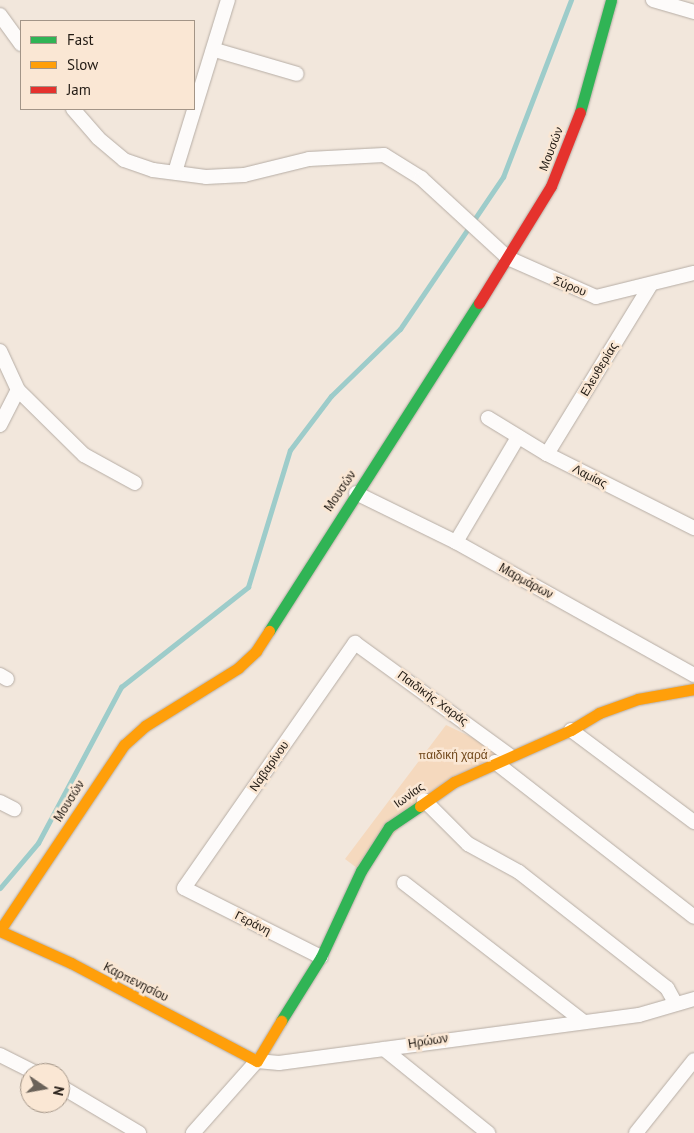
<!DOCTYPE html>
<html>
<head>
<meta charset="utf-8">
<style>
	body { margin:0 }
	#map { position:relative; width:694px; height:1133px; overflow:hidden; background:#f2e7dc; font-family:"PT Sans",sans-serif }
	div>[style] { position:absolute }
	.green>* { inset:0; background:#f5d9be }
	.stream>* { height:5px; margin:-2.5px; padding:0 2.5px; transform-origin:2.5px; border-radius:2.5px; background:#9dccca }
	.roads { filter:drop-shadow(0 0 1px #b6ada5) drop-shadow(0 0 1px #b6ada5) }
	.street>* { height:14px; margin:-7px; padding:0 7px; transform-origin:7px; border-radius:7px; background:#fdfbfa }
	.fast>* { height:11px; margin:-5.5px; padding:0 5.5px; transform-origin:5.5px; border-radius:5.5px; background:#30b455 }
	.slow>* { height:11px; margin:-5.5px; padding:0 5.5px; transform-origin:5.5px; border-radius:5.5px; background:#ff9f0a }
	.jam>* { height:11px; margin:-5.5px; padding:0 5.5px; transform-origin:5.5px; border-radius:5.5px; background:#e5322d }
	span { translate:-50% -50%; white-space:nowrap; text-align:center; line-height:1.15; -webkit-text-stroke:5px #fae7d4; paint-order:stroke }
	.street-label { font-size:12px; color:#211a13 }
	.park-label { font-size:12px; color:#71481b }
	.legend { position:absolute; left:20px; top:20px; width:175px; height:90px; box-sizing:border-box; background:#fae7d4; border:1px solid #a39587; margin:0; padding:6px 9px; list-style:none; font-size:15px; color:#211a13 }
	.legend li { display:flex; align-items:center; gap:10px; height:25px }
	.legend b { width:25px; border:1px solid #a39587 }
	.north { position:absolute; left:20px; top:1063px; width:50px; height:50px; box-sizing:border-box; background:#fae7d4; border:1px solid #a39587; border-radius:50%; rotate:102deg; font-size:14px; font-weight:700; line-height:20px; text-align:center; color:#211a13 }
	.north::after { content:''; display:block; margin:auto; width:18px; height:22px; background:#6a6259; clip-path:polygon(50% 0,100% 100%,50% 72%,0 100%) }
</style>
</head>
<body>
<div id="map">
	<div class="green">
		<i style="clip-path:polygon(446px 725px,509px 755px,424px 800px,361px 871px,345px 859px)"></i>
	</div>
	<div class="stream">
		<i style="left:0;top:888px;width:59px;rotate:-49.8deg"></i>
		<i style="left:38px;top:843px;width:177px;rotate:-62deg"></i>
		<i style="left:121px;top:687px;width:162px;rotate:-38.2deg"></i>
		<i style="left:248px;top:587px;width:143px;rotate:-73deg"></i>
		<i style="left:290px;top:450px;width:68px;rotate:-52.8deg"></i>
		<i style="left:331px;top:396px;width:96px;rotate:-44.2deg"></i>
		<i style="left:400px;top:329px;width:184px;rotate:-55.9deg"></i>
		<i style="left:503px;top:177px;width:190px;rotate:-69deg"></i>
	</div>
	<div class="roads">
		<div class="street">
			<i style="left:653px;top:0;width:43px;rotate:16.3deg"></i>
			<i style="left:0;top:15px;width:36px;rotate:54deg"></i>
			<i style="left:215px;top:50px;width:85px;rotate:16.3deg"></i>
			<i style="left:73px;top:109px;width:38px;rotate:49deg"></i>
			<i style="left:98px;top:138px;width:34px;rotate:40deg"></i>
			<i style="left:124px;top:160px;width:31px;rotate:19deg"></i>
			<i style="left:153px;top:170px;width:53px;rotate:7.5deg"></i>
			<i style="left:206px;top:177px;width:38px;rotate:-3deg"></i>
			<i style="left:244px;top:175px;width:67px;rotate:-13.8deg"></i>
			<i style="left:309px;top:159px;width:75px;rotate:-3.1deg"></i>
			<i style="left:384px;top:155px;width:44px;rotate:31.9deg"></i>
			<i style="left:421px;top:178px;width:118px;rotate:42.6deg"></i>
			<i style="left:508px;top:258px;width:96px;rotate:23.9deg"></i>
			<i style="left:596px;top:297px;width:101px;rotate:-13.8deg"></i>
			<i style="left:175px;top:172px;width:180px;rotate:-72.9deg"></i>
			<i style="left:0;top:351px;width:43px;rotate:65.2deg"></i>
			<i style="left:18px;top:390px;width:93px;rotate:44.6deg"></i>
			<i style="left:84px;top:455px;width:58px;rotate:28.8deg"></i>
			<i style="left:488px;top:418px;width:69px;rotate:31.4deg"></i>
			<i style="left:547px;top:454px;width:165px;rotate:26.7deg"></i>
			<i style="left:0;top:425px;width:39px;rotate:-63deg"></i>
			<i style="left:547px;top:454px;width:199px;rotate:-58.5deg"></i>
			<i style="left:356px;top:493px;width:111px;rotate:26.1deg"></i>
			<i style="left:456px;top:542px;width:273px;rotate:29.2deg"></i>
			<i style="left:456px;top:542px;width:122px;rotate:-59.4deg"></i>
			<i style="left:0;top:675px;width:8px;rotate:30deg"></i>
			<i style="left:571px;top:730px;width:154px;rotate:36.8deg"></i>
			<i style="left:495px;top:762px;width:252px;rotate:37.9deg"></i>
			<i style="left:424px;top:800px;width:62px;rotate:45deg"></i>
			<i style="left:468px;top:844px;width:58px;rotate:28.8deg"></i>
			<i style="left:519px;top:872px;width:188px;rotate:38.1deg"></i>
			<i style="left:667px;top:988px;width:18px;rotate:61deg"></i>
			<i style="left:0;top:802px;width:16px;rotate:27deg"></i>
			<i style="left:404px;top:883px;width:227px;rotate:37.7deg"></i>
			<i style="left:321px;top:957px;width:153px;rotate:-153.3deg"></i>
			<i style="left:184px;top:888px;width:299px;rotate:-55.1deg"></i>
			<i style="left:355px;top:643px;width:190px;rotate:36deg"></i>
			<i style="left:384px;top:1049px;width:134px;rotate:38.9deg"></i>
			<i style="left:0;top:1055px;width:40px;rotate:26.6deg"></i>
			<i style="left:60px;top:1086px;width:92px;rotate:30.7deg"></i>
			<i style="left:193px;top:1133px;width:96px;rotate:-48.4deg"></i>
			<i style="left:257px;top:1061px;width:22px;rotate:5deg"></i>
			<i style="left:279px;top:1063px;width:363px;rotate:-7.6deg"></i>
			<i style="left:639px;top:1015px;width:57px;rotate:-16.2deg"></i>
			<i style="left:636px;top:1133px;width:93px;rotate:-51.5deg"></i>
		</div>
		<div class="fast">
			<i style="left:580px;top:112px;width:116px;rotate:-74.5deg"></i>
			<i style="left:269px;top:631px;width:389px;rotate:-57.4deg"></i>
			<i style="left:281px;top:1021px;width:75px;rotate:-58deg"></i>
			<i style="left:321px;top:957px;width:95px;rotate:-65.1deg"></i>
			<i style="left:361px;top:871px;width:52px;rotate:-57.5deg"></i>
			<i style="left:389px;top:827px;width:37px;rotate:-34deg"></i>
		</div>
		<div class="slow">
			<i style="left:420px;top:806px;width:42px;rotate:-35.2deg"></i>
			<i style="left:454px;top:782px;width:128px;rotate:-24deg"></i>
			<i style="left:571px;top:730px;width:33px;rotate:-31deg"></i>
			<i style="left:599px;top:713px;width:41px;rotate:-19.7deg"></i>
			<i style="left:638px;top:699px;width:57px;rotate:-10.1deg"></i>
			<i style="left:0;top:930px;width:223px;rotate:-56.2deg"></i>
			<i style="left:124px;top:745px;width:28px;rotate:-42deg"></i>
			<i style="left:145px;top:726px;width:110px;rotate:-31.9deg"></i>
			<i style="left:238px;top:668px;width:25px;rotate:-43deg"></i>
			<i style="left:256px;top:651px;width:24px;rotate:-57deg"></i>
			<i style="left:0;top:931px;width:78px;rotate:24.3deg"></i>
			<i style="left:71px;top:963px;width:210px;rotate:27.8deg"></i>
			<i style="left:257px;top:1061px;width:47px;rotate:-59deg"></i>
		</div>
		<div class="jam">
			<i style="left:479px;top:303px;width:137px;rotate:-58.4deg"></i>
			<i style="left:551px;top:186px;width:79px;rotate:-68.6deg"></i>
		</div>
	</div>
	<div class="street-label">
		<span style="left:551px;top:149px;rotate:-69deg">Μουσών</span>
		<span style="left:570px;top:286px;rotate:22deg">Σύρου</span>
		<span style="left:599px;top:369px;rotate:-59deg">Ελευθερίας</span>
		<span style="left:590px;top:476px;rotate:27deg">Λαμίας</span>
		<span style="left:340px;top:491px;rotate:-56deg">Μουσών</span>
		<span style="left:526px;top:581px;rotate:29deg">Μαρμάρων</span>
		<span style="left:433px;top:698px;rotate:36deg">Παιδικής Χαράς</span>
		<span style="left:269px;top:766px;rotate:-55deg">Ναβαρίνου</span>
		<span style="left:409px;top:795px;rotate:-36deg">Ιωνίας</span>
		<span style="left:69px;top:801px;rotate:-58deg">Μουσών</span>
		<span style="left:253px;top:923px;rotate:27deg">Γεράνη</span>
		<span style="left:136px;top:982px;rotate:27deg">Καρπενησίου</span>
		<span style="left:428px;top:1041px;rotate:-9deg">Ηρώων</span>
	</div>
	<div class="park-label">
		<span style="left:453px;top:755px">παιδική χαρά</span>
	</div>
	<ul class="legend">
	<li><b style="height:6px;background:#30b455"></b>Fast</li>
	<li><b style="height:6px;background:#ff9f0a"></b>Slow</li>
	<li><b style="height:6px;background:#e5322d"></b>Jam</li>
	</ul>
	<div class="north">N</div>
</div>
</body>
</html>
